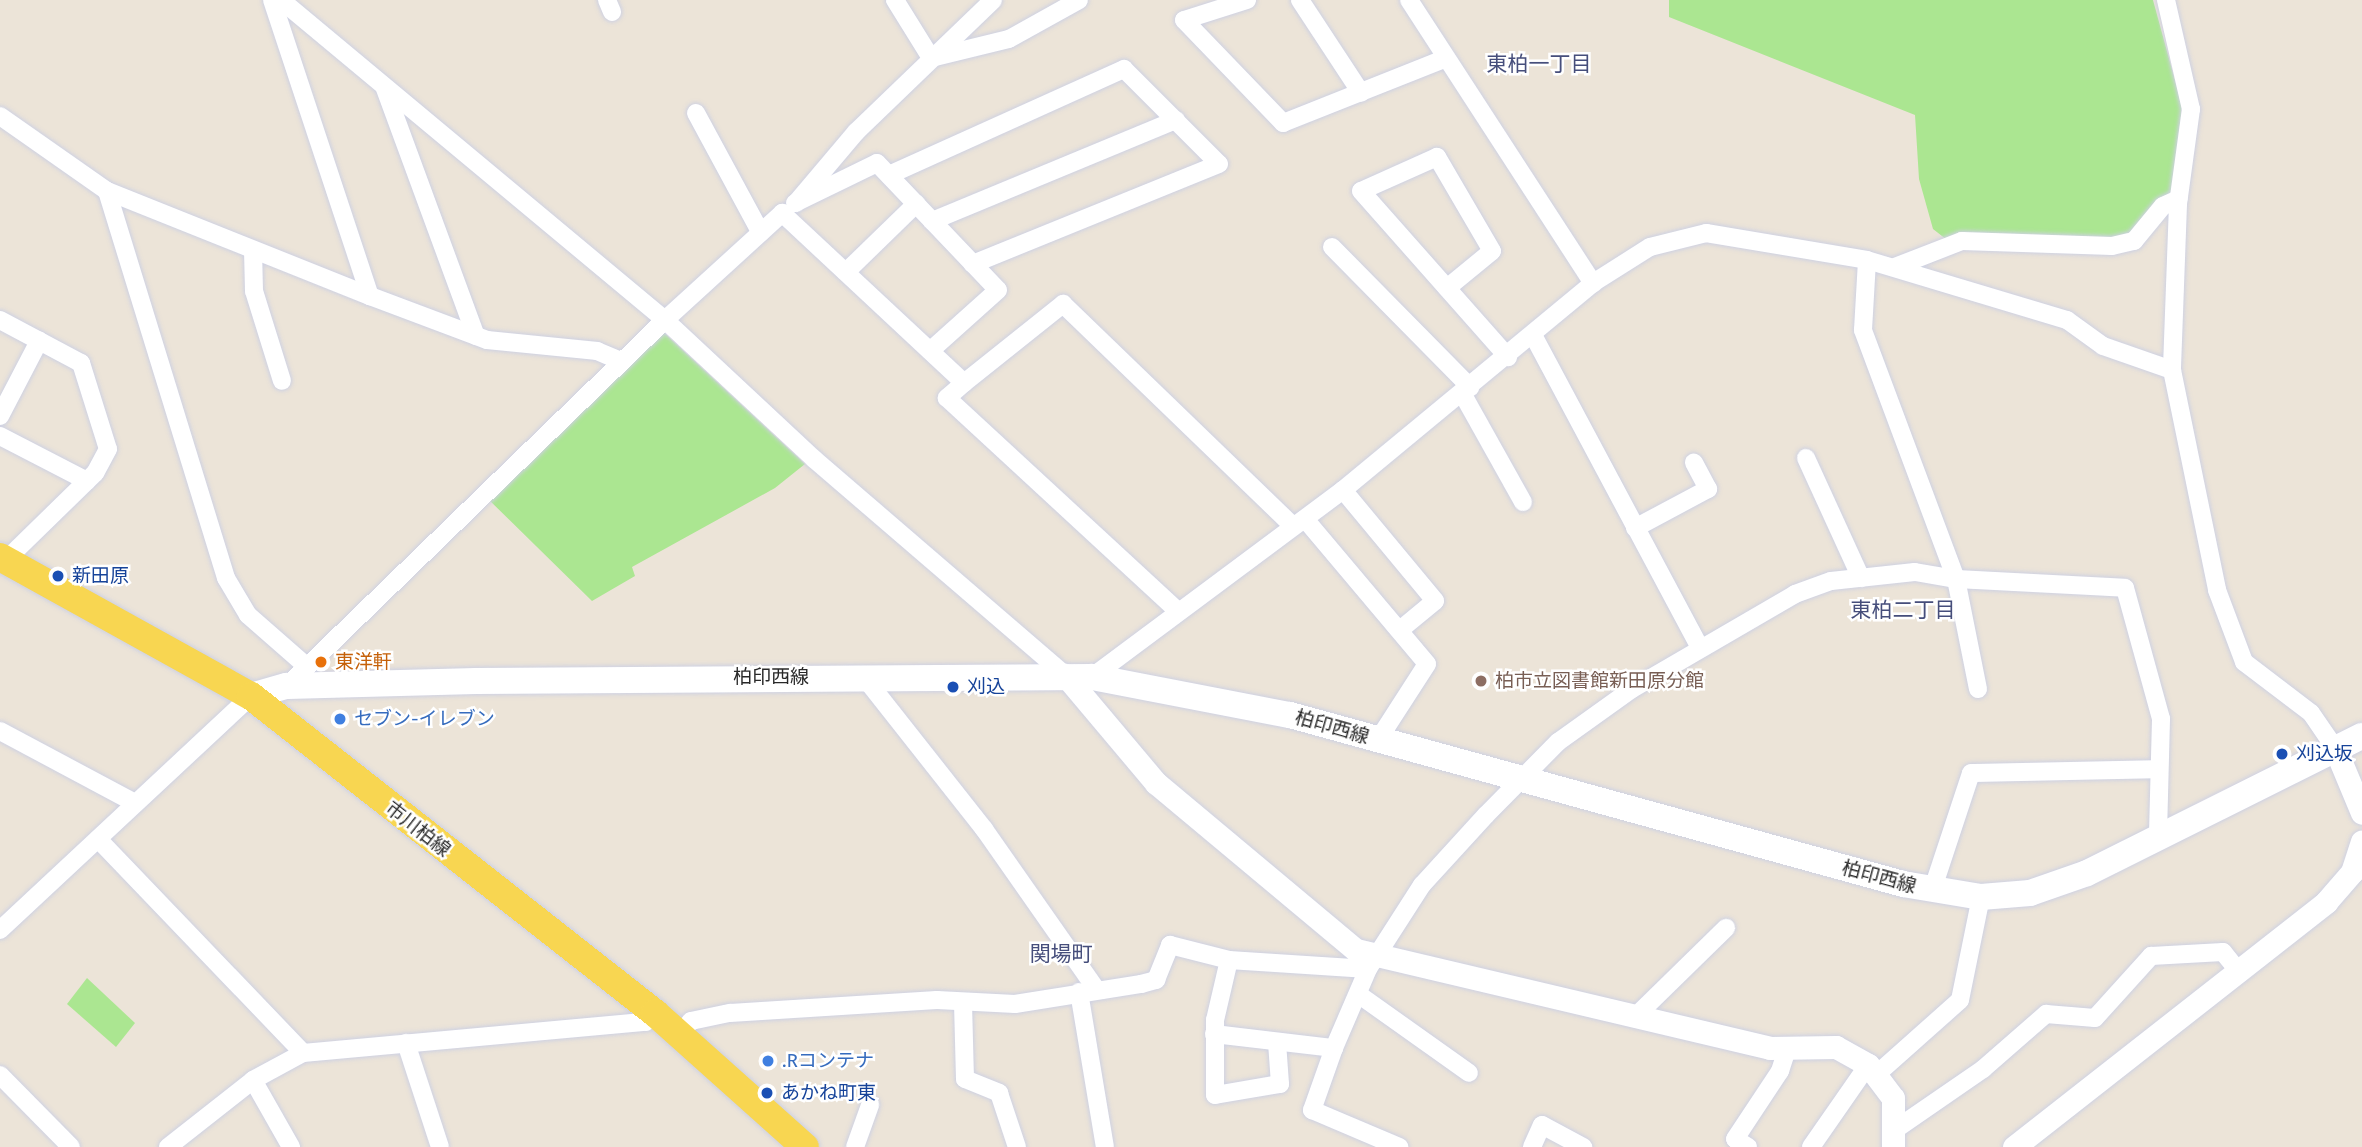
<!DOCTYPE html>
<html>
<head>
<meta charset="utf-8">
<style>
	body { margin:0 }
	#map { position:relative; width:2362px; height:1147px; overflow:hidden; background:#ece4d8; font-family:"Fira Sans","Noto Sans JP",sans-serif }
	div>[style] { position:absolute }
	.green>* { inset:0; background:#abe691 }
	.roads { filter:drop-shadow(0 0 2px #ced1e2) drop-shadow(0 0 2px #ced1e2) }
	.minor>* { height:18px; margin:-9px; padding:0 9px; transform-origin:9px; border-radius:9px; background:#fff }
	.tertiary>* { height:23px; margin:-11.5px; padding:0 11.5px; transform-origin:11.5px; border-radius:11.5px; background:#fff }
	.secondary>* { height:26px; margin:-13px; padding:0 13px; transform-origin:13px; border-radius:13px; background:#fff }
	.primary>* { height:28px; margin:-14px; padding:0 14px; transform-origin:14px; border-radius:14px; background:#f8d651 }
	.dots>* { width:19px; height:19px; translate:-50% -50%; box-sizing:border-box; border:4px solid #fff; border-radius:50% }
	span { translate:-50% -50%; white-space:nowrap; text-align:center; line-height:1.15; -webkit-text-stroke:5px #fff; paint-order:stroke }
	.transit-label { font-size:19px; color:#164399 }
	.left { translate:0 -50%; text-align:left }
	.food-label { font-size:19px; color:#c56008 }
	.street-label { font-size:19px; color:#282828 }
	.education-label { font-size:19px; color:#785e54 }
	.shop-label { font-size:19px; color:#366cbe }
	.neighbourhood-label { font-size:21px; color:#464e7b }
</style>
</head>
<body>
<div id="map">
	<div class="green">
		<i style="clip-path:polygon(1669px 0,2153px 0,2182px 106px,2172px 195px,2133px 232px,2084px 250px,1960px 250px,1933px 229px,1919px 179px,1915px 115px,1669px 17px)"></i>
		<i style="clip-path:polygon(660px 329px,805px 464px,775px 488px,632px 567px,635px 576px,592px 601px,484px 495px)"></i>
		<i style="clip-path:polygon(87px 978px,135px 1023px,116px 1047px,67px 1004px)"></i>
	</div>
	<div class="roads">
		<div class="minor">
			<i style="left:272px;top:0;width:312px;rotate:71.7deg"></i>
			<i style="left:281px;top:0;width:500px;rotate:39.8deg"></i>
			<i style="left:665px;top:320px;width:159px;rotate:-42.4deg"></i>
			<i style="left:782px;top:213px;width:249px;rotate:43deg"></i>
			<i style="left:964px;top:383px;width:23px;rotate:139deg"></i>
			<i style="left:947px;top:398px;width:314px;rotate:42.7deg"></i>
			<i style="left:607px;top:0;width:13px;rotate:67deg"></i>
			<i style="left:895px;top:0;width:68px;rotate:58.2deg"></i>
			<i style="left:931px;top:58px;width:80px;rotate:-13.7deg"></i>
			<i style="left:1009px;top:39px;width:80px;rotate:-29.1deg"></i>
			<i style="left:1247px;top:0;width:66px;rotate:162.4deg"></i>
			<i style="left:1184px;top:20px;width:143px;rotate:46.1deg"></i>
			<i style="left:1283px;top:123px;width:175px;rotate:-21.7deg"></i>
			<i style="left:1300px;top:0;width:111px;rotate:56.7deg"></i>
			<i style="left:1409px;top:0;width:338px;rotate:57deg"></i>
			<i style="left:2166px;top:0;width:112px;rotate:77.1deg"></i>
			<i style="left:2191px;top:109px;width:96px;rotate:97.8deg"></i>
			<i style="left:2178px;top:204px;width:166px;rotate:92.1deg"></i>
			<i style="left:2172px;top:370px;width:225px;rotate:78.4deg"></i>
			<i style="left:2217px;top:590px;width:77px;rotate:69.4deg"></i>
			<i style="left:2244px;top:662px;width:84px;rotate:37.3deg"></i>
			<i style="left:2311px;top:713px;width:42px;rotate:55.6deg"></i>
			<i style="left:385px;top:89px;width:263px;rotate:69.8deg"></i>
			<i style="left:696px;top:113px;width:136px;rotate:61.6deg"></i>
			<i style="left:0;top:116px;width:131px;rotate:35deg"></i>
			<i style="left:107px;top:191px;width:283px;rotate:21.8deg"></i>
			<i style="left:370px;top:296px;width:125px;rotate:20.6deg"></i>
			<i style="left:487px;top:340px;width:111px;rotate:5.7deg"></i>
			<i style="left:597px;top:351px;width:26px;rotate:23deg"></i>
			<i style="left:889px;top:175px;width:258px;rotate:-24.3deg"></i>
			<i style="left:1124px;top:69px;width:134px;rotate:45deg"></i>
			<i style="left:1219px;top:164px;width:266px;rotate:157.9deg"></i>
			<i style="left:107px;top:191px;width:405px;rotate:72.9deg"></i>
			<i style="left:226px;top:578px;width:43px;rotate:59.3deg"></i>
			<i style="left:248px;top:615px;width:74px;rotate:41.2deg"></i>
			<i style="left:795px;top:203px;width:91px;rotate:-26deg"></i>
			<i style="left:877px;top:163px;width:175px;rotate:46.4deg"></i>
			<i style="left:998px;top:290px;width:91px;rotate:138.1deg"></i>
			<i style="left:796px;top:203px;width:93px;rotate:-49.8deg"></i>
			<i style="left:856px;top:132px;width:190px;rotate:-43.9deg"></i>
			<i style="left:932px;top:221px;width:264px;rotate:-22.5deg"></i>
			<i style="left:1332px;top:247px;width:197px;rotate:45.4deg"></i>
			<i style="left:253px;top:250px;width:41px;rotate:88.6deg"></i>
			<i style="left:254px;top:291px;width:94px;rotate:72.7deg"></i>
			<i style="left:1895px;top:267px;width:72px;rotate:-21.2deg"></i>
			<i style="left:1962px;top:241px;width:150px;rotate:1.9deg"></i>
			<i style="left:2112px;top:246px;width:23px;rotate:-13deg"></i>
			<i style="left:2134px;top:241px;width:45px;rotate:-50.4deg"></i>
			<i style="left:2163px;top:206px;width:17px;rotate:-24deg"></i>
			<i style="left:846px;top:272px;width:98px;rotate:-44.2deg"></i>
			<i style="left:1447px;top:288px;width:58px;rotate:-39.4deg"></i>
			<i style="left:1492px;top:251px;width:109px;rotate:-120.3deg"></i>
			<i style="left:1437px;top:157px;width:83px;rotate:155.9deg"></i>
			<i style="left:1361px;top:191px;width:222px;rotate:48.5deg"></i>
			<i style="left:0;top:320px;width:92px;rotate:28deg"></i>
			<i style="left:81px;top:363px;width:90px;rotate:72.6deg"></i>
			<i style="left:108px;top:449px;width:27px;rotate:118deg"></i>
			<i style="left:95px;top:473px;width:124px;rotate:135.7deg"></i>
			<i style="left:1533px;top:335px;width:355px;rotate:61.9deg"></i>
			<i style="left:964px;top:383px;width:127px;rotate:-38.6deg"></i>
			<i style="left:1063px;top:304px;width:320px;rotate:44deg"></i>
			<i style="left:1462px;top:393px;width:125px;rotate:60.8deg"></i>
			<i style="left:0;top:416px;width:85px;rotate:-62.5deg"></i>
			<i style="left:0;top:436px;width:98px;rotate:27.3deg"></i>
			<i style="left:1806px;top:458px;width:132px;rotate:65.4deg"></i>
			<i style="left:1343px;top:490px;width:144px;rotate:50.3deg"></i>
			<i style="left:1435px;top:601px;width:45px;rotate:140.4deg"></i>
			<i style="left:1305px;top:519px;width:189px;rotate:49.9deg"></i>
			<i style="left:1427px;top:664px;width:90px;rotate:122.8deg"></i>
			<i style="left:1635px;top:528px;width:83px;rotate:-28.1deg"></i>
			<i style="left:1708px;top:489px;width:30px;rotate:-118deg"></i>
			<i style="left:864px;top:677px;width:194px;rotate:51.7deg"></i>
			<i style="left:984px;top:829px;width:195px;rotate:55deg"></i>
			<i style="left:1092px;top:677px;width:313px;rotate:-36.7deg"></i>
			<i style="left:1343px;top:490px;width:325px;rotate:-39.6deg"></i>
			<i style="left:1593px;top:283px;width:67px;rotate:-32.3deg"></i>
			<i style="left:1650px;top:247px;width:58px;rotate:-14deg"></i>
			<i style="left:1706px;top:233px;width:163px;rotate:9.5deg"></i>
			<i style="left:1867px;top:260px;width:209px;rotate:16.7deg"></i>
			<i style="left:2067px;top:320px;width:44px;rotate:35.8deg"></i>
			<i style="left:2103px;top:346px;width:73px;rotate:19.2deg"></i>
			<i style="left:287px;top:686px;width:526px;rotate:-44.08deg"></i>
			<i style="left:665px;top:320px;width:204px;rotate:43deg"></i>
			<i style="left:814px;top:459px;width:331px;rotate:40.7deg"></i>
			<i style="left:1978px;top:689px;width:112px;rotate:-101.3deg"></i>
			<i style="left:1956px;top:579px;width:169px;rotate:3deg"></i>
			<i style="left:2125px;top:588px;width:136px;rotate:74.6deg"></i>
			<i style="left:2161px;top:719px;width:118px;rotate:91.5deg"></i>
			<i style="left:0;top:731px;width:153px;rotate:28.1deg"></i>
			<i style="left:98px;top:839px;width:296px;rotate:46.2deg"></i>
			<i style="left:1932px;top:891px;width:124px;rotate:-71.7deg"></i>
			<i style="left:1971px;top:773px;width:186px;rotate:-1.2deg"></i>
			<i style="left:0;top:930px;width:343px;rotate:-43deg"></i>
			<i style="left:1229px;top:960px;width:62px;rotate:103.1deg"></i>
			<i style="left:1215px;top:1020px;width:75px;rotate:90deg"></i>
			<i style="left:1215px;top:1095px;width:66px;rotate:-9.6deg"></i>
			<i style="left:1280px;top:1084px;width:42px;rotate:-94.1deg"></i>
			<i style="left:1079px;top:992px;width:157px;rotate:80.5deg"></i>
			<i style="left:1358px;top:994px;width:136px;rotate:35.4deg"></i>
			<i style="left:963px;top:1003px;width:76px;rotate:88.5deg"></i>
			<i style="left:965px;top:1079px;width:37px;rotate:22deg"></i>
			<i style="left:999px;top:1093px;width:57px;rotate:71.6deg"></i>
			<i style="left:1634px;top:1018px;width:129px;rotate:-44.4deg"></i>
			<i style="left:680px;top:1034px;width:17px;rotate:-50deg"></i>
			<i style="left:691px;top:1021px;width:40px;rotate:-12deg"></i>
			<i style="left:730px;top:1013px;width:207px;rotate:-3.6deg"></i>
			<i style="left:937px;top:1000px;width:78px;rotate:2.9deg"></i>
			<i style="left:1015px;top:1004px;width:128px;rotate:-9deg"></i>
			<i style="left:1141px;top:984px;width:16px;rotate:-15deg"></i>
			<i style="left:1156px;top:980px;width:38px;rotate:-68deg"></i>
			<i style="left:1170px;top:945px;width:61px;rotate:14.3deg"></i>
			<i style="left:1229px;top:960px;width:139px;rotate:3.7deg"></i>
			<i style="left:1368px;top:969px;width:100px;rotate:-57.3deg"></i>
			<i style="left:1422px;top:885px;width:95px;rotate:-47.6deg"></i>
			<i style="left:1486px;top:815px;width:103px;rotate:-45.4deg"></i>
			<i style="left:1558px;top:742px;width:91px;rotate:-35.6deg"></i>
			<i style="left:1632px;top:689px;width:189px;rotate:-30.2deg"></i>
			<i style="left:1795px;top:594px;width:38px;rotate:-20deg"></i>
			<i style="left:1831px;top:581px;width:84px;rotate:-6.1deg"></i>
			<i style="left:1915px;top:572px;width:42px;rotate:9.7deg"></i>
			<i style="left:1956px;top:579px;width:266px;rotate:-110.5deg"></i>
			<i style="left:1863px;top:330px;width:70px;rotate:-86.7deg"></i>
			<i style="left:1214px;top:1034px;width:121px;rotate:6.7deg"></i>
			<i style="left:1334px;top:1048px;width:86px;rotate:-66.7deg"></i>
			<i style="left:406px;top:1043px;width:109px;rotate:71.9deg"></i>
			<i style="left:1334px;top:1048px;width:66px;rotate:109.5deg"></i>
			<i style="left:1312px;top:1110px;width:95px;rotate:23deg"></i>
			<i style="left:1877px;top:1074px;width:111px;rotate:-41.7deg"></i>
			<i style="left:1960px;top:1000px;width:105px;rotate:-78.5deg"></i>
			<i style="left:0;top:1075px;width:101px;rotate:45.4deg"></i>
			<i style="left:253px;top:1080px;width:77px;rotate:60.4deg"></i>
			<i style="left:1896px;top:1129px;width:106px;rotate:-34.6deg"></i>
			<i style="left:1983px;top:1069px;width:84px;rotate:-41.1deg"></i>
			<i style="left:2046px;top:1014px;width:49px;rotate:4.7deg"></i>
			<i style="left:2095px;top:1018px;width:84px;rotate:-47.9deg"></i>
			<i style="left:2151px;top:956px;width:72px;rotate:-3.2deg"></i>
			<i style="left:2223px;top:952px;width:21px;rotate:51deg"></i>
			<i style="left:168px;top:1147px;width:108px;rotate:-38.2deg"></i>
			<i style="left:253px;top:1080px;width:57px;rotate:-28.4deg"></i>
			<i style="left:303px;top:1053px;width:344px;rotate:-5.2deg"></i>
			<i style="left:646px;top:1022px;width:13px;rotate:-45deg"></i>
			<i style="left:855px;top:1147px;width:45px;rotate:-70.3deg"></i>
			<i style="left:1532px;top:1147px;width:24px;rotate:-66deg"></i>
			<i style="left:1542px;top:1125px;width:47px;rotate:28.2deg"></i>
			<i style="left:1748px;top:1147px;width:15px;rotate:-148deg"></i>
			<i style="left:1735px;top:1139px;width:82px;rotate:-56.5deg"></i>
			<i style="left:1780px;top:1071px;width:25px;rotate:-72deg"></i>
			<i style="left:1811px;top:1147px;width:100px;rotate:-55.2deg"></i>
		</div>
		<div class="tertiary">
			<i style="left:1065px;top:675px;width:141px;rotate:49.9deg"></i>
			<i style="left:1156px;top:783px;width:261px;rotate:39.9deg"></i>
			<i style="left:1356px;top:950px;width:425px;rotate:13.3deg"></i>
			<i style="left:1770px;top:1048px;width:66px;rotate:-0.9deg"></i>
			<i style="left:1836px;top:1047px;width:37px;rotate:29deg"></i>
			<i style="left:1868px;top:1065px;width:41px;rotate:52.9deg"></i>
			<i style="left:1893px;top:1098px;width:49px;rotate:90deg"></i>
			<i style="left:2335px;top:748px;width:70px;rotate:67.4deg"></i>
			<i style="left:2014px;top:1147px;width:397px;rotate:-38.1deg"></i>
			<i style="left:2326px;top:902px;width:40px;rotate:-49deg"></i>
			<i style="left:2352px;top:872px;width:32px;rotate:-72deg"></i>
		</div>
		<div class="secondary">
			<i style="left:251px;top:696px;width:37px;rotate:-16deg"></i>
			<i style="left:287px;top:686px;width:189px;rotate:-1.5deg"></i>
			<i style="left:476px;top:681px;width:616px;rotate:-0.37deg"></i>
			<i style="left:1092px;top:677px;width:202px;rotate:10.9deg"></i>
			<i style="left:1290px;top:715px;width:636px;rotate:15.41deg"></i>
			<i style="left:1903px;top:884px;width:79px;rotate:9.5deg"></i>
			<i style="left:1981px;top:897px;width:49px;rotate:-4.7deg"></i>
			<i style="left:2030px;top:893px;width:60px;rotate:-19.3deg"></i>
			<i style="left:2087px;top:873px;width:307px;rotate:-26.5deg"></i>
		</div>
		<div class="primary">
			<i style="left:0;top:557px;width:287px;rotate:29deg"></i>
			<i style="left:251px;top:696px;width:514px;rotate:38.12deg"></i>
			<i style="left:655px;top:1013px;width:201px;rotate:41.8deg"></i>
		</div>
	</div>
	<div class="dots">
		<i style="left:58px;top:576px;background:#1a4fb4"></i>
		<i style="left:321px;top:662px;background:#e8710a"></i>
		<i style="left:1481px;top:681px;background:#8d6e63"></i>
		<i style="left:953px;top:687px;background:#1a4fb4"></i>
		<i style="left:340px;top:719px;background:#3f7fe0"></i>
		<i style="left:2282px;top:754px;background:#1a4fb4"></i>
		<i style="left:768px;top:1061px;background:#3f7fe0"></i>
		<i style="left:767px;top:1093px;background:#1a4fb4"></i>
	</div>
	<div class="transit-label">
		<span class="left" style="left:72px;top:576px">新田原</span>
		<span class="left" style="left:967px;top:687px">刈込</span>
		<span class="left" style="left:2296px;top:754px">刈込坂</span>
		<span class="left" style="left:781px;top:1093px">あかね町東</span>
	</div>
	<div class="food-label">
		<span class="left" style="left:335px;top:662px">東洋軒</span>
	</div>
	<div class="street-label">
		<span style="left:771px;top:677px">柏印西線</span>
		<span style="left:1332px;top:727px;rotate:16deg">柏印西線</span>
		<span style="left:418px;top:829px;rotate:38deg">市川柏線</span>
		<span style="left:1879px;top:877px;rotate:15deg">柏印西線</span>
	</div>
	<div class="education-label">
		<span class="left" style="left:1495px;top:681px">柏市立図書館新田原分館</span>
	</div>
	<div class="shop-label">
		<span class="left" style="left:354px;top:719px">セブン-イレブン</span>
		<span class="left" style="left:782px;top:1061px">.Rコンテナ</span>
	</div>
	<div class="neighbourhood-label">
		<span style="left:1539px;top:64px">東柏一丁目</span>
		<span style="left:1903px;top:610px">東柏二丁目</span>
		<span style="left:1061px;top:954px">関場町</span>
	</div>
</div>
</body>
</html>
